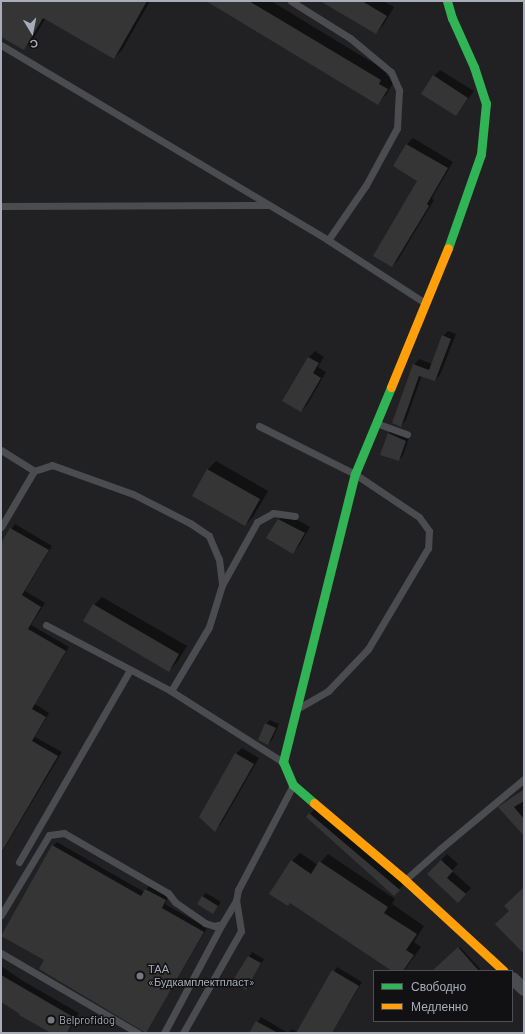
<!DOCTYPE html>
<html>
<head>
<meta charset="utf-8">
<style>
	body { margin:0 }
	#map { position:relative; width:525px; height:1034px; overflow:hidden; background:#171717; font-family:Barlow,sans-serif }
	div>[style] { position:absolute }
	.built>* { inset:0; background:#212123 }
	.shadow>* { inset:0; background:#0007 }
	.building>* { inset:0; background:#353536 }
	.lane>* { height:7px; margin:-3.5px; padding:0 3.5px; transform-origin:3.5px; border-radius:3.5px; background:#4b4c50 }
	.street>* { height:13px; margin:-6.5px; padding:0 6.5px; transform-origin:6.5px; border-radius:6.5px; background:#4b4c50 }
	.fast>* { height:9px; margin:-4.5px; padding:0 4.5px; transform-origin:4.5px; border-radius:4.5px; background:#30b455 }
	.slow>* { height:9px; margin:-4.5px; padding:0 4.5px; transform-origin:4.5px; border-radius:4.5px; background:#ff9f0a }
	.dots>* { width:11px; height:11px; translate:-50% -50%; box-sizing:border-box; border:2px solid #111113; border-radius:50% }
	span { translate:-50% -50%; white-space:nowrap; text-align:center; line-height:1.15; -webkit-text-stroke:3px #111113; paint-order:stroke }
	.poi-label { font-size:11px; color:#a8adb8 }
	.left { translate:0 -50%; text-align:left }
	.frame { position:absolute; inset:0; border:2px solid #a8adb8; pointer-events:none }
	.legend { position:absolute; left:373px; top:970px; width:140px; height:52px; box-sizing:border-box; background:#111113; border:1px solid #4d4f55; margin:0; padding:5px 7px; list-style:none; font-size:12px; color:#a8adb8 }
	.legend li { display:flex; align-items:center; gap:8px; height:20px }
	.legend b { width:20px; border:1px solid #4d4f55 }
	.north { position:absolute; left:12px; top:12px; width:40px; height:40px; -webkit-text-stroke:3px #111113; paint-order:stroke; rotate:170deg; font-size:11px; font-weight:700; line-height:16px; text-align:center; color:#a8adb8 }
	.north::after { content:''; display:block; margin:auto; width:14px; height:18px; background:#a8adb8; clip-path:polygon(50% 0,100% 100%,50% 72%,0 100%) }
</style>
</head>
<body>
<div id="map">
	<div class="built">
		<i style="clip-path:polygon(evenodd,1px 1px,524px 1px,524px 1033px,1px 1033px,1px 1px,374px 971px,512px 971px,512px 1021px,374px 1021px,374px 971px)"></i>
	</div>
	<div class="shadow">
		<i style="clip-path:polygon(1px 1px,150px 1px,122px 50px,114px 58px,45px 19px,32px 41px,24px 49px,1px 36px)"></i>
		<i style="clip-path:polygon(208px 1px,271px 1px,388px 72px,386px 75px,395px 80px,386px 95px,378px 103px)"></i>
		<i style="clip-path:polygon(322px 1px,383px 1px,394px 7px,384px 24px,376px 33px)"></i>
		<i style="clip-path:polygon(440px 70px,474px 91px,456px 115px,434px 76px)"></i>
		<i style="clip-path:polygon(413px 138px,453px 162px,432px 198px,434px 200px,398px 260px,392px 266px,419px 181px,394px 166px,407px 144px)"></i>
		<i style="clip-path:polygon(448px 331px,456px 334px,440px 375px,435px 380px,422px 375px,406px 420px,401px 426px,414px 365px,419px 359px,432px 364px,443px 336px)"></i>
		<i style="clip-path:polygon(315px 351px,324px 357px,318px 367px,326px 372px,307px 405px,301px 411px,283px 401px,309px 357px)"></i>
		<i style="clip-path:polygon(393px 429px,409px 437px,403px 456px,399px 460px,381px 454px,389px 433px)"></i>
		<i style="clip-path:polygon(216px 461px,268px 491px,253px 517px,245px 525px,193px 495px,208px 469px)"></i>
		<i style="clip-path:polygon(285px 513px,310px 527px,299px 546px,293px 552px,268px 538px,279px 519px)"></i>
		<i style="clip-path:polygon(15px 524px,52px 546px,25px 591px,45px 603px,31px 625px,69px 647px,35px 704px,49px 713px,35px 737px,62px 752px,1px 854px,1px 545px)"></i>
		<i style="clip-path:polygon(102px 597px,187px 646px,177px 662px,169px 671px,94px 605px)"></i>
		<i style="clip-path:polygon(270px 720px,279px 724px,272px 740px,268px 744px,266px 724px)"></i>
		<i style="clip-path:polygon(242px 748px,259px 758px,221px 824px,215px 830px,236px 754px)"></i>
		<i style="clip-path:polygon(524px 788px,524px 835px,500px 807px)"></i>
		<i style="clip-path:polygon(316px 808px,405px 883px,394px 895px,307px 817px)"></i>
		<i style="clip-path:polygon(57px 842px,144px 892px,150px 885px,169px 896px,165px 904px,207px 928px,146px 1032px,53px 846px)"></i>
		<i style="clip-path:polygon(300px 853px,318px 865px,328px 854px,395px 899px,392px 904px,424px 926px,414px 942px,421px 947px,404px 971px,394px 971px,292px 861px)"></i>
		<i style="clip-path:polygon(447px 854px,458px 864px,452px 871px,471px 888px,464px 895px,429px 874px)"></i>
		<i style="clip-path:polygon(206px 893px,221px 902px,213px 913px,202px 897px)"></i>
		<i style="clip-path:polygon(460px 947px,482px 971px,440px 971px,437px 968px)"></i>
		<i style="clip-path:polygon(252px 952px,264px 959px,245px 989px,233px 982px)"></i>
		<i style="clip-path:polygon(1px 966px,23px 981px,79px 1013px,68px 1033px,53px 1033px,1px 1001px)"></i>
		<i style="clip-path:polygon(337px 967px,362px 982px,332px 1033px,250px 1033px,261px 1017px,288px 1033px,292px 1029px,297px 1032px)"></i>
	</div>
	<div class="building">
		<i style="clip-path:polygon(1px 1px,147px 1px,114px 59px,43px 18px,24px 50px,1px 37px)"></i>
		<i style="clip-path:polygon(206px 1px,249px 1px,381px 80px,379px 84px,388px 89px,378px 105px)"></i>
		<i style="clip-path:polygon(320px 1px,362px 1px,387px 16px,376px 34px)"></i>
		<i style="clip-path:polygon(433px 75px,468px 98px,456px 116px,421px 94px)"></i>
		<i style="clip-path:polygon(406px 144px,448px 168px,427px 204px,429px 206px,392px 267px,373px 256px,417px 181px,393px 166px)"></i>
		<i style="clip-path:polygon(442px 335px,451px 339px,435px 381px,419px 376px,401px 427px,392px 423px,413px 364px,429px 370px)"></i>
		<i style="clip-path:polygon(308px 357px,319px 363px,313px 373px,321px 378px,301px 412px,282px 401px)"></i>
		<i style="clip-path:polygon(388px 433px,406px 441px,399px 461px,380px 455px)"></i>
		<i style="clip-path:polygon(207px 469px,260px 499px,245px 526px,192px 496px)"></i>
		<i style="clip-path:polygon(278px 519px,305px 533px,293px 554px,266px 538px)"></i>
		<i style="clip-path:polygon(10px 528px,49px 550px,22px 595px,41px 607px,28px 629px,66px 651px,32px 709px,46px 717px,32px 741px,58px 756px,1px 853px,1px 543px)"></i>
		<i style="clip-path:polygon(93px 604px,179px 654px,169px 672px,83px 621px)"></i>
		<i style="clip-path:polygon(265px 723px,276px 728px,268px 745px,258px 740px)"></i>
		<i style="clip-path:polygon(235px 753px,254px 764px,215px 832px,199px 817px)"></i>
		<i style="clip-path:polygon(524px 789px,524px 801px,514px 807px,524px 819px,524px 836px,498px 807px)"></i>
		<i style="clip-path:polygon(309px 813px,400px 890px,394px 896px,306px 817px)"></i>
		<i style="clip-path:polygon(52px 845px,141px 896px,145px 889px,166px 900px,162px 908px,204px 932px,146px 1033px,39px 969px,44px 960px,1px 936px)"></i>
		<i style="clip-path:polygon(291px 860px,311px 874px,319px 861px,388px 907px,384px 913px,417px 934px,406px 950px,414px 955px,403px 971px,392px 971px,290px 903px,288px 906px,269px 894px)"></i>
		<i style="clip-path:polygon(441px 860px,453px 871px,447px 878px,466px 894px,458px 903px,427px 874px)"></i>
		<i style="clip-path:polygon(524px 887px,524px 954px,495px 924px,509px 911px,504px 906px)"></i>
		<i style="clip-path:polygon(202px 896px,218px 906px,213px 914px,197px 904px)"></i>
		<i style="clip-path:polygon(458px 947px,479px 971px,432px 971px)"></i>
		<i style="clip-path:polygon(248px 956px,261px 963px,246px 990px,232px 982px)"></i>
		<i style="clip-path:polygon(332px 970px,359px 986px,332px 1033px,296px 1033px)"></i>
		<i style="clip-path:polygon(1px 975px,75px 1018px,67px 1033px,51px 1033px,19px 1015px,20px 1014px,1px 1002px)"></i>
		<i style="clip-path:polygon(256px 1021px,278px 1033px,249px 1033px)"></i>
	</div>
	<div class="lane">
		<i style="left:291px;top:1px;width:70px;rotate:32.1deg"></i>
		<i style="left:350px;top:38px;width:53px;rotate:39.7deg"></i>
		<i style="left:391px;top:72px;width:20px;rotate:66deg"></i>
		<i style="left:399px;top:90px;width:38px;rotate:93deg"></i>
		<i style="left:397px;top:128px;width:65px;rotate:118.5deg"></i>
		<i style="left:366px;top:185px;width:67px;rotate:124.6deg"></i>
		<i style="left:1px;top:45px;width:381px;rotate:30.8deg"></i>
		<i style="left:328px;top:240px;width:116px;rotate:33deg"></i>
		<i style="left:1px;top:206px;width:266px;rotate:-0.2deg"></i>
		<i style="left:376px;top:423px;width:33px;rotate:20deg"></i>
		<i style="left:259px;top:426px;width:107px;rotate:26.6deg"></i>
		<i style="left:355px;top:474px;width:77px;rotate:33.9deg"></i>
		<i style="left:419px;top:517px;width:17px;rotate:54deg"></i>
		<i style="left:429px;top:531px;width:17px;rotate:93deg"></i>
		<i style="left:428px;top:548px;width:117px;rotate:120.7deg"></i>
		<i style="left:368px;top:649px;width:58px;rotate:133.6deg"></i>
		<i style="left:328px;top:691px;width:32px;rotate:150deg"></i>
		<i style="left:1px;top:450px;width:39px;rotate:32deg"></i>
		<i style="left:1px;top:527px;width:65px;rotate:-59.5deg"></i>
		<i style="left:34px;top:471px;width:19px;rotate:-18deg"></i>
		<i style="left:52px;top:465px;width:86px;rotate:19.7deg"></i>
		<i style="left:133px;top:494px;width:64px;rotate:27deg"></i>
		<i style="left:190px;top:523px;width:23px;rotate:34deg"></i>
		<i style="left:209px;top:536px;width:25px;rotate:67deg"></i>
		<i style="left:219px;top:559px;width:26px;rotate:83deg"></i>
		<i style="left:46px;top:625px;width:141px;rotate:27.8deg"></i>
		<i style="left:171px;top:691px;width:133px;rotate:32.4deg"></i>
		<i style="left:171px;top:691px;width:74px;rotate:-59.3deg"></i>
		<i style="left:209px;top:627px;width:44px;rotate:-72.8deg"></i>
		<i style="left:222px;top:585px;width:72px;rotate:-60.9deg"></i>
		<i style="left:257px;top:522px;width:18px;rotate:-29deg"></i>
		<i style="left:273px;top:513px;width:22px;rotate:8deg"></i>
		<i style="left:19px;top:862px;width:222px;rotate:-60deg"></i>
		<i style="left:405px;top:880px;width:47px;rotate:-41.5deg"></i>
		<i style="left:440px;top:849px;width:109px;rotate:-39.8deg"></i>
		<i style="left:1px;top:915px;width:93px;rotate:-59deg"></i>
		<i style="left:49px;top:835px;width:15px;rotate:-8deg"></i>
		<i style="left:64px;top:833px;width:120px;rotate:30deg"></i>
		<i style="left:168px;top:893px;width:11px;rotate:52deg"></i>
		<i style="left:175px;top:902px;width:37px;rotate:35deg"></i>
		<i style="left:205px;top:923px;width:9px;rotate:18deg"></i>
		<i style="left:214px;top:926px;width:8px;rotate:-14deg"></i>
		<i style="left:1px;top:953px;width:159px;rotate:30.3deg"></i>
		<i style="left:164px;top:1033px;width:123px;rotate:-62deg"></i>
		<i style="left:222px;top:924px;width:27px;rotate:-59deg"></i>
		<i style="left:183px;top:1033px;width:117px;rotate:-60.4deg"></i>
		<i style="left:241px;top:931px;width:30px;rotate:-99deg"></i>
		<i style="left:236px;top:901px;width:11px;rotate:-80deg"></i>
		<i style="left:238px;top:890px;width:116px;rotate:-62.3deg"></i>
	</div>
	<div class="street">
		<i style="left:512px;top:978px;width:16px;rotate:43deg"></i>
	</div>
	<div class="fast">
		<i style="left:447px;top:1px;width:18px;rotate:74deg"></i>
		<i style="left:452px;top:18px;width:54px;rotate:65.8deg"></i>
		<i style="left:474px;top:67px;width:38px;rotate:72deg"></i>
		<i style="left:486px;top:103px;width:51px;rotate:95.6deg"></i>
		<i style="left:481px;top:154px;width:100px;rotate:109.3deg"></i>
		<i style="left:314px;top:803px;width:28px;rotate:-139deg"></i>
		<i style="left:293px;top:785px;width:25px;rotate:-113deg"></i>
		<i style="left:283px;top:762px;width:297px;rotate:-76deg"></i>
		<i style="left:355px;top:474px;width:94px;rotate:-67.5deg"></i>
	</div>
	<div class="slow">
		<i style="left:391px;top:387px;width:150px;rotate:-67.7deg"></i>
		<i style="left:314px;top:803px;width:119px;rotate:40.2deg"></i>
		<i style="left:405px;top:880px;width:134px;rotate:42.6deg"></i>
	</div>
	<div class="dots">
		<i style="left:140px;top:976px;background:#757880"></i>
		<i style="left:51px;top:1020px;background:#757880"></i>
	</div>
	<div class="poi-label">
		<span class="left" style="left:148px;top:976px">ТАА<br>«Будкамплектпласт»</span>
		<span class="left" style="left:59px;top:1020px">Belprofidog</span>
	</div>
	<div class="frame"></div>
	<ul class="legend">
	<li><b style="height:5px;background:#30b455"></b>Свободно</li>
	<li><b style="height:5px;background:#ff9f0a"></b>Медленно</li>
	</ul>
	<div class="north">С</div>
</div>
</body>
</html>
